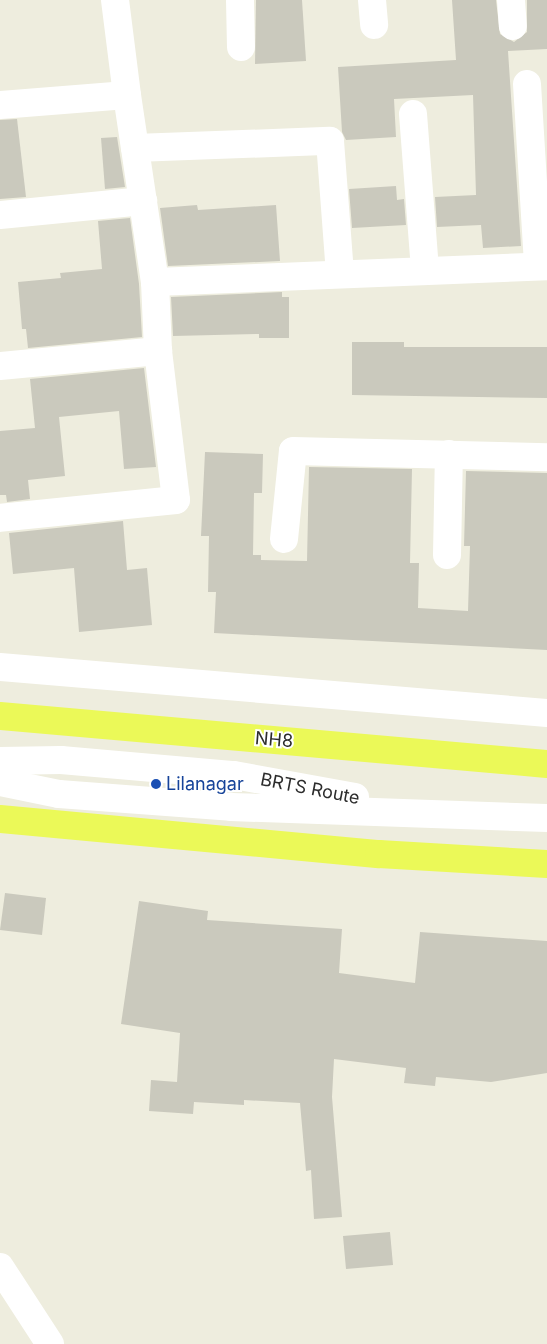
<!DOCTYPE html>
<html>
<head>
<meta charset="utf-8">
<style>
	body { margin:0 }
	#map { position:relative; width:547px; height:1344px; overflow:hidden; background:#eeedde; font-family:Inter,sans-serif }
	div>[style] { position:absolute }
	.building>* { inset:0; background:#cac9bd }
	.minor>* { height:28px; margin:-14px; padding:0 14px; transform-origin:14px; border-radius:14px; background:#fff }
	.major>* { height:28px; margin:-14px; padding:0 14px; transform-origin:14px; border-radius:14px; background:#ebf958 }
	.dots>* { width:14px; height:14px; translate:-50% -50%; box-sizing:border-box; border:2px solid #fff; border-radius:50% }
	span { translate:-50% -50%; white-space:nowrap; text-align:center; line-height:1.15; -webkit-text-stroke:4px #fff; paint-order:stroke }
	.street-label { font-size:18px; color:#2c2c2c }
	.transit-label { font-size:18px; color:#164399 }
	.left { translate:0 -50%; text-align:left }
</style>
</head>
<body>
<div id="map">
	<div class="building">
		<i style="clip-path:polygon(256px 0,302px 0,306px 61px,255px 64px)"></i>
		<i style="clip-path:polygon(452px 0,496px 0,500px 34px,514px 42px,527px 32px,527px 0,547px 0,547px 49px,508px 51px,521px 246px,483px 248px,481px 225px,437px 227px,435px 197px,476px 195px,473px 95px,394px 99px,396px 137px,346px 140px,342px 132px,338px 67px,456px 60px)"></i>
		<i style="clip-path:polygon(17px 119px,26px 197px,0 199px,0 120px)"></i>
		<i style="clip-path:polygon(117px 137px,125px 187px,105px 189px,101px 138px)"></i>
		<i style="clip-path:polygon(396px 186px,397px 200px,404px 199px,406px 225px,352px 228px,349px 189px)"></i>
		<i style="clip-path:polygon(197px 205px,198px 210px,276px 205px,280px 261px,168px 266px,160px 208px)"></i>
		<i style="clip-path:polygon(130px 218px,139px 284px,142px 337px,28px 348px,26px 329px,22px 329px,18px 282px,61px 278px,60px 273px,102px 269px,98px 221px)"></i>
		<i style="clip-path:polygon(282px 292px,282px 297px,289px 297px,289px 338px,259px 338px,259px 334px,173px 336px,171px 297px)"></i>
		<i style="clip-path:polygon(352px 342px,404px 342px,404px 347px,547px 347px,547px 398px,352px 395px)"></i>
		<i style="clip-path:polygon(144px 368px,156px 467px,124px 469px,119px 411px,59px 417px,65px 476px,28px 480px,30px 499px,7px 502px,6px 495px,0 495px,0 431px,35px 428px,30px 379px)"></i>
		<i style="clip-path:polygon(205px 452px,263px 454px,262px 493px,254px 493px,253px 555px,261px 555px,261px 560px,307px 561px,309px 467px,412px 469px,410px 563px,419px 563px,418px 608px,468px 611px,470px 546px,464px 546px,466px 471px,547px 473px,547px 650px,214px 633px,216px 592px,208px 592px,209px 536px,201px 536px)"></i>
		<i style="clip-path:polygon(123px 521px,127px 570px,147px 568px,152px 625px,79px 632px,74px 568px,13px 574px,9px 533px)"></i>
		<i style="clip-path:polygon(5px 893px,46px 898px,42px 935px,0 930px)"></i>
		<i style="clip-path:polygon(139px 901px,208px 911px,207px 920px,342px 929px,339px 973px,415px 983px,420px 932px,547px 941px,547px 1073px,491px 1082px,436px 1077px,435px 1086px,404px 1083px,406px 1068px,334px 1059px,332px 1097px,342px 1217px,314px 1219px,311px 1170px,306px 1171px,300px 1103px,244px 1100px,244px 1105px,194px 1102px,193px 1114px,149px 1111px,151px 1080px,177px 1082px,180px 1033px,121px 1024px)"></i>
		<i style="clip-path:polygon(390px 1232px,393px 1265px,346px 1269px,343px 1236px)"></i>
	</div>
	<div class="minor">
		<i style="left:115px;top:0;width:96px;rotate:82.8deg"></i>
		<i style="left:240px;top:0;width:47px;rotate:88.8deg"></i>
		<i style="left:372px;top:0;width:25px;rotate:85deg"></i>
		<i style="left:511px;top:0;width:26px;rotate:86deg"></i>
		<i style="left:527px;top:84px;width:182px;rotate:86.5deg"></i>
		<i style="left:0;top:105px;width:127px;rotate:-4.5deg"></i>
		<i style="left:127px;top:95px;width:189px;rotate:81.5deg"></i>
		<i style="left:155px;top:282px;width:69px;rotate:87.5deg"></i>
		<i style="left:158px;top:351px;width:150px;rotate:83.1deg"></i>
		<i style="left:176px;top:500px;width:177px;rotate:174.2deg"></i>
		<i style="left:413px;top:114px;width:157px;rotate:85.6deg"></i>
		<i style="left:135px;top:148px;width:195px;rotate:-2.1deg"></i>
		<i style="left:330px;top:141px;width:133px;rotate:85.7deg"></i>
		<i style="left:0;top:215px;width:144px;rotate:-5.6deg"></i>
		<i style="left:155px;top:282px;width:392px;rotate:-2.3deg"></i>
		<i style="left:0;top:366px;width:159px;rotate:-5.4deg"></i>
		<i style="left:284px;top:539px;width:88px;rotate:-84.2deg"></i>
		<i style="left:293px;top:451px;width:254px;rotate:1.4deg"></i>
		<i style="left:447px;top:555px;width:101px;rotate:-88.9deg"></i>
		<i style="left:0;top:667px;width:549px;rotate:4.81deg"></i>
		<i style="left:0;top:761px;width:61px;rotate:-0.9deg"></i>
		<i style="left:61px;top:760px;width:174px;rotate:5deg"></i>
		<i style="left:234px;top:775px;width:123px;rotate:10.3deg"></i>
		<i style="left:0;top:782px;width:60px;rotate:11.5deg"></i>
		<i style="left:59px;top:794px;width:172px;rotate:4.3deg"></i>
		<i style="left:231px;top:807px;width:316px;rotate:2deg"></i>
		<i style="left:0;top:1267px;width:92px;rotate:57deg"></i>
	</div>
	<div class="major">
		<i style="left:0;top:716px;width:549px;rotate:5.01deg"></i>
		<i style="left:0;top:819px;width:381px;rotate:5.3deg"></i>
		<i style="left:379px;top:854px;width:168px;rotate:3.4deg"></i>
	</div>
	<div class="dots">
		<i style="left:156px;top:784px;background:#1a4fb4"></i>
	</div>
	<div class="street-label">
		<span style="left:274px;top:740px;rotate:5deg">NH8</span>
		<span style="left:310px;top:789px;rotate:11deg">BRTS Route</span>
	</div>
	<div class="transit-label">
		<span class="left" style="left:166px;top:784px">Lilanagar</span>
	</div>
</div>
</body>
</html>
